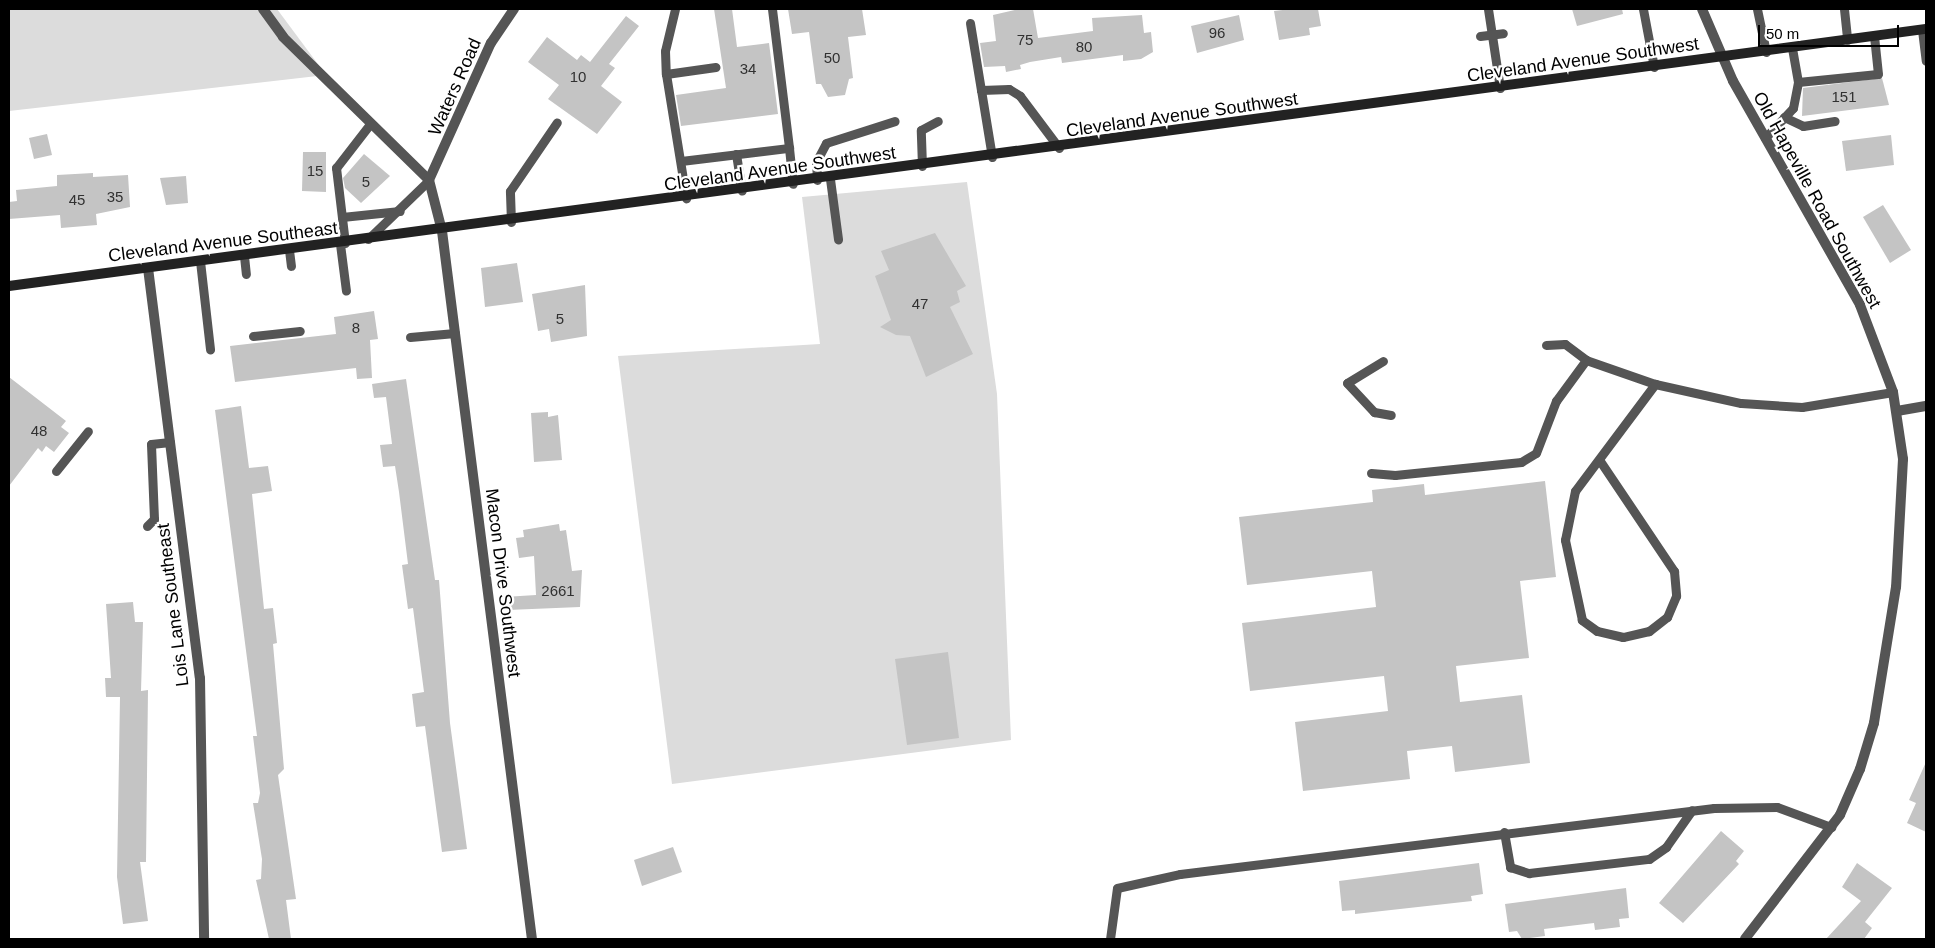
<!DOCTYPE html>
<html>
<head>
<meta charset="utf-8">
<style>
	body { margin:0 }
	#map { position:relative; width:1935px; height:948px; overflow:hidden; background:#fff; font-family:Helvetica,sans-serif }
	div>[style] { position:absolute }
	.green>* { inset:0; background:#dcdcdc }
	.building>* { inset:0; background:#c4c4c4 }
	.service>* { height:9px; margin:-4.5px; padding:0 4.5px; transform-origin:4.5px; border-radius:4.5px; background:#555 }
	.minor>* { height:10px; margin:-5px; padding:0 5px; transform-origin:5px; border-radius:5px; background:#555 }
	.tertiary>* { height:10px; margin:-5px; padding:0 5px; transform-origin:5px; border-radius:5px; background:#555 }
	.secondary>* { height:10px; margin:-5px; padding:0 5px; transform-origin:5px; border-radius:5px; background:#222 }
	span { translate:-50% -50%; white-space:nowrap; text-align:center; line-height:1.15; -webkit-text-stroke:4.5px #fff; paint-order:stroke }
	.number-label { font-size:15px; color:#313131 }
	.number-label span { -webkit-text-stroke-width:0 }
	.street-label { font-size:18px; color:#000 }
	.frame { position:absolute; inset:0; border:10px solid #000; pointer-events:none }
	.scale { position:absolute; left:1758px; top:25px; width:141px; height:22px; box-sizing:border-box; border:2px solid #000; border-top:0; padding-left:6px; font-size:15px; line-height:18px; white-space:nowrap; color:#000; -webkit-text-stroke:4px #fff; paint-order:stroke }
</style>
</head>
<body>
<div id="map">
	<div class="green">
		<i style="clip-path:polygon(9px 9px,277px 9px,326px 75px,9px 111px)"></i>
		<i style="clip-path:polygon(967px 182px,997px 394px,1011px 740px,672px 784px,618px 356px,820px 344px,802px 197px)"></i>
	</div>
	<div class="building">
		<i style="clip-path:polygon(714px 9px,732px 9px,737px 47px,769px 43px,778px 114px,681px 126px,676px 95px,726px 88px)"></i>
		<i style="clip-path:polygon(788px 9px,862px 9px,866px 35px,848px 37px,853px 78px,849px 79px,845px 95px,828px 97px,821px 84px,816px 84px,809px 32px,792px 34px)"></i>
		<i style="clip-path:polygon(1019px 9px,1033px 9px,1038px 38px,1093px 31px,1092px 18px,1142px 15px,1144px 33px,1151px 32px,1153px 52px,1141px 59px,1123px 61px,1123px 55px,1062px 63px,1061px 57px,1030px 62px,1020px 65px,1021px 69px,1006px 72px,1005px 66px,984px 67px,980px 43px,996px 41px,993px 15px)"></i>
		<i style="clip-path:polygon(1291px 9px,1318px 9px,1321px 26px,1309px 28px,1310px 35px,1279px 40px,1274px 11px)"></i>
		<i style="clip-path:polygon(1572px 9px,1622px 9px,1623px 14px,1577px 26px)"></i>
		<i style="clip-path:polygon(1239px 15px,1244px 40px,1197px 53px,1191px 26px)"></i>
		<i style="clip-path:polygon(626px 16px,639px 26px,609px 64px,615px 68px,601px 86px,622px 102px,597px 134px,548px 99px,559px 85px,528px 62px,547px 37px,577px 60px,581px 55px,590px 62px)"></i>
		<i style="clip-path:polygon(1882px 78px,1889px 105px,1802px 116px,1803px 88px)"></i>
		<i style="clip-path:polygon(47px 134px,52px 155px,34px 159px,29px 138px)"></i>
		<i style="clip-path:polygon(1891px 135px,1894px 165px,1846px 171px,1842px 141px)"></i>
		<i style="clip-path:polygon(303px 152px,326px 152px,326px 192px,302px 191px)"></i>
		<i style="clip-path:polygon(364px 154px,390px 176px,361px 203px,345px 188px,343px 178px)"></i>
		<i style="clip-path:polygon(93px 173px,93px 177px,128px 175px,130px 207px,96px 214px,97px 225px,61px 228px,60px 215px,9px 219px,9px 202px,17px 201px,16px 190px,57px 186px,57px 175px)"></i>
		<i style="clip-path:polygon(186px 176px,188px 203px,166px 205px,160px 178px)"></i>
		<i style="clip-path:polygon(1883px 205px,1911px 250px,1890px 263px,1863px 217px)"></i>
		<i style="clip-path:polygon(935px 233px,966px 286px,957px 291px,960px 302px,950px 307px,973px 354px,926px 377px,910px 336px,896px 335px,880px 327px,891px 320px,875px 276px,889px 270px,881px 251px)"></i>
		<i style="clip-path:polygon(517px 263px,523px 302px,485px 307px,481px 268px)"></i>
		<i style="clip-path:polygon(585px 285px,587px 336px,551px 342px,549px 329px,538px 331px,532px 294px)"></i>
		<i style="clip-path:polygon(374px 311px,378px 339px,370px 340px,372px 378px,357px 379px,356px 368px,235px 382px,230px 346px,336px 334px,334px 317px)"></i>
		<i style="clip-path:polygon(9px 377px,66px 421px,61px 427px,69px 433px,54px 452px,46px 446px,42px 452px,38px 448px,9px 486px)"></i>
		<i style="clip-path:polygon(406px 379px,435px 580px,439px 580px,450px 723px,467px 849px,442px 852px,425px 726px,416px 727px,412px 694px,424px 692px,413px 608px,408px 609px,402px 565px,408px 564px,399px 492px,395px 466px,383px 467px,380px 445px,392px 444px,386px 397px,374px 398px,372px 384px)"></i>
		<i style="clip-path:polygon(241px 406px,249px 468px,268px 466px,272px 491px,252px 494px,264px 609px,273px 608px,277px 643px,273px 644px,284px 769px,278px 775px,296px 899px,286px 900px,291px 939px,269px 939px,256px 880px,261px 879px,262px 859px,253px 803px,258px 803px,260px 793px,253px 736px,257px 736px,215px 410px)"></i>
		<i style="clip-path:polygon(548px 412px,548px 417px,558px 415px,562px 460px,534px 462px,531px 413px)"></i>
		<i style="clip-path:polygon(1545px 481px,1556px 577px,1520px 581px,1529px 658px,1456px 666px,1460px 702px,1522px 695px,1530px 763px,1455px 772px,1452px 746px,1407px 751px,1410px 779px,1303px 791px,1295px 722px,1388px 711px,1384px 676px,1250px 691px,1242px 623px,1376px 607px,1372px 571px,1247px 585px,1239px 517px,1373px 502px,1372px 490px,1424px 484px,1425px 495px)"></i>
		<i style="clip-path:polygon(559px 524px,560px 531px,566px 530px,572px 571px,582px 570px,580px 607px,506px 610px,505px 597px,536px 595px,534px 556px,519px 558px,516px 538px,524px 537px,523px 530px)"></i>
		<i style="clip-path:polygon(133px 602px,135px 622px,143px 622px,141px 691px,148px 690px,146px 862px,140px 862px,148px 921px,123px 924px,117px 877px,120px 697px,106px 697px,105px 678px,111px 678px,106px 604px)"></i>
		<i style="clip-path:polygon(948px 652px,959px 738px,907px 745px,895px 659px)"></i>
		<i style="clip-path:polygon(1926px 762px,1926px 832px,1907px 823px,1916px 803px,1909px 800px)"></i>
		<i style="clip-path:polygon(1721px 831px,1744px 851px,1736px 861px,1739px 864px,1683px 923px,1659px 903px)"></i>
		<i style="clip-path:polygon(673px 847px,682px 872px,642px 886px,634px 860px)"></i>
		<i style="clip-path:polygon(1479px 863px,1483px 894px,1471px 896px,1472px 901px,1355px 914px,1355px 910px,1342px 911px,1339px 881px)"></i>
		<i style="clip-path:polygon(1857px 863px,1892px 888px,1865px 922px,1872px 928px,1864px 939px,1826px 939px,1861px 901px,1842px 887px)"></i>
		<i style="clip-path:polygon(1626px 888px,1629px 918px,1619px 919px,1620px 927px,1595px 930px,1594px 923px,1544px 929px,1545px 936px,1522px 939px,1517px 931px,1509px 932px,1505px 904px)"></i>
	</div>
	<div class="service">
		<i style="left:675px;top:9px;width:43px;rotate:103.4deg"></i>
		<i style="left:665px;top:51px;width:23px;rotate:88deg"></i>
		<i style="left:666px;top:74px;width:126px;rotate:80.8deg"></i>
		<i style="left:772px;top:9px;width:140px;rotate:83deg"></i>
		<i style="left:1488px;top:9px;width:80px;rotate:81.4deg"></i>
		<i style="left:1643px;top:9px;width:59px;rotate:79.3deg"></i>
		<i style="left:1757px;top:9px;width:44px;rotate:78.2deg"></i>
		<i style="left:1844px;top:9px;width:31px;rotate:84deg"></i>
		<i style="left:970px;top:23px;width:68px;rotate:80.7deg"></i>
		<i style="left:1922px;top:30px;width:31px;rotate:83deg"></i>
		<i style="left:1480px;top:36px;width:23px;rotate:-7deg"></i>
		<i style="left:1792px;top:48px;width:35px;rotate:80deg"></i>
		<i style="left:666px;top:74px;width:50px;rotate:-8deg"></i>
		<i style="left:1784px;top:117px;width:21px;rotate:25deg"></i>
		<i style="left:1803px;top:126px;width:32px;rotate:-9deg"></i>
		<i style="left:1765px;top:138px;width:41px;rotate:-47deg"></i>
		<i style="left:1793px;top:108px;width:26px;rotate:-79deg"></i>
		<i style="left:1798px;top:82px;width:80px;rotate:-5.7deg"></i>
		<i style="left:1878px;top:74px;width:37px;rotate:-96deg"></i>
		<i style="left:736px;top:154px;width:37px;rotate:81deg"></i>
		<i style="left:992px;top:157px;width:68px;rotate:-99.3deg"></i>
		<i style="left:981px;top:90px;width:28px;rotate:-2deg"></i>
		<i style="left:1009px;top:89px;width:13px;rotate:32deg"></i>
		<i style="left:1020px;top:96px;width:65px;rotate:53.1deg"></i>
		<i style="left:681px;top:161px;width:109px;rotate:-6.9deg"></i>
		<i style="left:789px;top:148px;width:36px;rotate:84deg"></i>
		<i style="left:922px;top:166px;width:36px;rotate:-92deg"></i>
		<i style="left:921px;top:130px;width:19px;rotate:-28deg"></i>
		<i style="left:830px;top:179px;width:61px;rotate:82.4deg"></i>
		<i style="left:817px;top:180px;width:18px;rotate:-93deg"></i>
		<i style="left:816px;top:162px;width:21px;rotate:-62deg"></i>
		<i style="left:826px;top:143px;width:72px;rotate:-17.7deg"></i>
		<i style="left:342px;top:217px;width:58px;rotate:-5.9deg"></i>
		<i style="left:511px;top:222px;width:31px;rotate:-92deg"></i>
		<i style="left:510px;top:191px;width:83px;rotate:-55.7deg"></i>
		<i style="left:368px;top:239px;width:85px;rotate:-44deg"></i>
		<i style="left:345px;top:243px;width:76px;rotate:-96.8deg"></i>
		<i style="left:336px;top:168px;width:56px;rotate:-52.3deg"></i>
		<i style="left:340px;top:244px;width:47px;rotate:82.7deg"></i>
		<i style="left:289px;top:250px;width:16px;rotate:83deg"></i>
		<i style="left:244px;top:256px;width:18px;rotate:84deg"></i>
		<i style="left:200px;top:261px;width:89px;rotate:83.5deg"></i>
		<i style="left:253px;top:336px;width:47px;rotate:-6.1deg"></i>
		<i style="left:410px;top:337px;width:45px;rotate:-5.1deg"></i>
		<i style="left:1546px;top:345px;width:19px;rotate:-3deg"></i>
		<i style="left:1565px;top:344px;width:26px;rotate:37deg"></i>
		<i style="left:1586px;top:360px;width:73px;rotate:19.2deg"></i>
		<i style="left:1655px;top:384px;width:88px;rotate:12.5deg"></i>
		<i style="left:1741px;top:403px;width:61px;rotate:3.8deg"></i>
		<i style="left:1802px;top:407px;width:92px;rotate:-9.4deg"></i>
		<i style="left:1383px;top:361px;width:42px;rotate:148.6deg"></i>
		<i style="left:1347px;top:383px;width:40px;rotate:47deg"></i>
		<i style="left:1374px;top:412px;width:17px;rotate:10deg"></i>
		<i style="left:1600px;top:461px;width:133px;rotate:56.1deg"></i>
		<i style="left:1674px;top:571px;width:25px;rotate:85deg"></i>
		<i style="left:1676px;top:596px;width:23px;rotate:113deg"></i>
		<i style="left:1667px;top:617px;width:23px;rotate:142deg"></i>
		<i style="left:1649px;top:631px;width:27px;rotate:167deg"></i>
		<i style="left:1623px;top:637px;width:27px;rotate:-167deg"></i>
		<i style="left:1597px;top:631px;width:19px;rotate:-144deg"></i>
		<i style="left:1582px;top:620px;width:82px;rotate:-102deg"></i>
		<i style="left:1565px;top:540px;width:50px;rotate:-78.5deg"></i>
		<i style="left:1575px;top:491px;width:134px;rotate:-53.2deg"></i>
		<i style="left:56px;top:471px;width:51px;rotate:-51.3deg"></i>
		<i style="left:1371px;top:473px;width:24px;rotate:5deg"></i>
		<i style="left:1395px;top:475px;width:127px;rotate:-5.9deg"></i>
		<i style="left:1521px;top:462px;width:17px;rotate:-31deg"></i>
		<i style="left:1536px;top:453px;width:56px;rotate:-69deg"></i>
		<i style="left:1556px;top:401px;width:51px;rotate:-53.8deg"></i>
		<i style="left:147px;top:526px;width:10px;rotate:-45deg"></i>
		<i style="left:154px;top:519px;width:75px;rotate:-92.3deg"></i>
		<i style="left:151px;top:444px;width:19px;rotate:-6deg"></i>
		<i style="left:1504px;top:832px;width:36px;rotate:80deg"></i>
		<i style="left:1510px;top:867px;width:20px;rotate:18deg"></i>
		<i style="left:1529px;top:873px;width:121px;rotate:-6.7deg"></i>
		<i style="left:1649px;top:859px;width:21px;rotate:-35deg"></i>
		<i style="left:1666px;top:847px;width:45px;rotate:-54.9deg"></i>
		<i style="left:1110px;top:939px;width:51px;rotate:-82.2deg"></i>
		<i style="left:1117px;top:888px;width:65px;rotate:-12.5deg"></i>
		<i style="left:1180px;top:874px;width:538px;rotate:-7.05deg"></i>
		<i style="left:1714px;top:808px;width:63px;rotate:-0.9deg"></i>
		<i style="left:1777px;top:807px;width:58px;rotate:20.3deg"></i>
	</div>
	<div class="minor">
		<i style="left:263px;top:9px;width:34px;rotate:54deg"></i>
		<i style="left:283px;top:37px;width:204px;rotate:44.4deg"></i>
		<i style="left:429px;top:180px;width:53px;rotate:75.7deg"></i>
		<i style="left:429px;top:180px;width:150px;rotate:-65.7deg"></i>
		<i style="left:491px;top:43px;width:41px;rotate:-55.9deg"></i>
		<i style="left:148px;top:268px;width:413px;rotate:82.8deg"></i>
		<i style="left:200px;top:678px;width:261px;rotate:89.1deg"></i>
		<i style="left:1897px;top:411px;width:29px;rotate:-10deg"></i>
	</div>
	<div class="tertiary">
		<i style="left:1702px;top:9px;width:78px;rotate:66.7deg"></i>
		<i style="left:1733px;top:81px;width:257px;rotate:60.4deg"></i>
		<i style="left:1860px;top:305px;width:93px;rotate:69.2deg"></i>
		<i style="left:1893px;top:392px;width:68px;rotate:81.5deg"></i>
		<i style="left:1903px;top:459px;width:128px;rotate:93.1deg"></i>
		<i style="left:1896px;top:587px;width:138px;rotate:99.2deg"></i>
		<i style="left:1874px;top:723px;width:48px;rotate:106.9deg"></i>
		<i style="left:1860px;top:769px;width:50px;rotate:113.5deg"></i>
		<i style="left:1840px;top:815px;width:156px;rotate:127.5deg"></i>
		<i style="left:442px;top:231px;width:714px;rotate:82.76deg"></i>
	</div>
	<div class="secondary">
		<i style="left:9px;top:286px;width:1934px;rotate:-7.64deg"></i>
	</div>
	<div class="number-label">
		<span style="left:1217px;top:33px">96</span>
		<span style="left:1025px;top:40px">75</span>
		<span style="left:1084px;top:47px">80</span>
		<span style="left:832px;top:58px">50</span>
		<span style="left:748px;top:69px">34</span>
		<span style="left:578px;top:77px">10</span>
		<span style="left:1844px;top:97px">151</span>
		<span style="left:315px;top:171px">15</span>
		<span style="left:366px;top:182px">5</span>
		<span style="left:115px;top:197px">35</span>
		<span style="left:77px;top:200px">45</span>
		<span style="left:920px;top:304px">47</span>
		<span style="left:560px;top:319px">5</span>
		<span style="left:356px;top:328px">8</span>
		<span style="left:39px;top:431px">48</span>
		<span style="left:558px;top:591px">2661</span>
	</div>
	<div class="street-label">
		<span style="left:1583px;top:60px;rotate:-8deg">Cleveland Avenue Southwest</span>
		<span style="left:455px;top:87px;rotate:-66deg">Waters Road</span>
		<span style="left:1182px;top:115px;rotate:-8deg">Cleveland Avenue Southwest</span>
		<span style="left:780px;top:169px;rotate:-8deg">Cleveland Avenue Southwest</span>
		<span style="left:1817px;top:200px;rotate:61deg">Old Hapeville Road Southwest</span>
		<span style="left:223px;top:242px;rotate:-7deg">Cleveland Avenue Southeast</span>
		<span style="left:503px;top:583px;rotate:83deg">Macon Drive Southwest</span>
		<span style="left:173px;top:605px;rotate:-97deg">Lois Lane Southeast</span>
	</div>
	<div class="frame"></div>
	<div class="scale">50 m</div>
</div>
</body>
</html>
